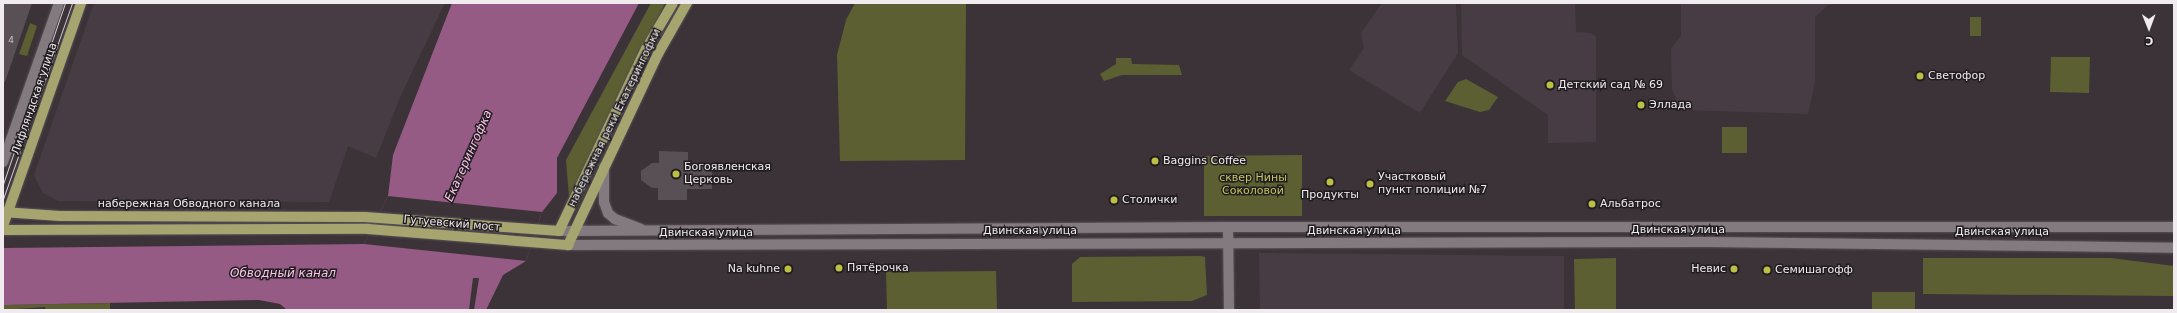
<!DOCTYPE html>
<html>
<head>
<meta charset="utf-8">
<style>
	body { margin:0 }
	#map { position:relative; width:2177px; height:313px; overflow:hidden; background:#3b3338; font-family:"DejaVu Sans",sans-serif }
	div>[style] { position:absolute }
	.built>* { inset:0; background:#483c44 }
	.green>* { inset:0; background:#5c5f32 }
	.water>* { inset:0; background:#965b85 }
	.pier>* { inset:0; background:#3b3338 }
	.building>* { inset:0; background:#585055 }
	.roads { filter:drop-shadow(0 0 1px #585156) drop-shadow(0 0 1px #585156) }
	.minor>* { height:10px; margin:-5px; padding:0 5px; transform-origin:5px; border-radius:5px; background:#837a80 }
	.major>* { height:10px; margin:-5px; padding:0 5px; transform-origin:5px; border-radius:5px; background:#a6a570 }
	.tram>* { height:1px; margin:-0.5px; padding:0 0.5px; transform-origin:0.5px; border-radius:0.5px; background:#cbc6c9 }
	.dots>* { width:11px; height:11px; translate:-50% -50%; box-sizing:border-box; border:2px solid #201c1f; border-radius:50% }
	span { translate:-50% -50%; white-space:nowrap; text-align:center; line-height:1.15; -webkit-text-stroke:3px #201c1f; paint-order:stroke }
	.number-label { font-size:9px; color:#cac4c8 }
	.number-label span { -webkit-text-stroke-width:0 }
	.poi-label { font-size:11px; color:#f0ebee }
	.left { translate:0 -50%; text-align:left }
	.right { translate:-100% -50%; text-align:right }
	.street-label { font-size:11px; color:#f0ebee }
	.park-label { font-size:11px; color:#c2c761 }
	.water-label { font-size:12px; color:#fac5e9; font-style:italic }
	.frame { position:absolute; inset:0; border:4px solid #f0ebee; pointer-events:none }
	.north { position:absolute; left:2129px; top:8px; width:40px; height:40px; -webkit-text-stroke:3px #201c1f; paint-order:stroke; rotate:179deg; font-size:11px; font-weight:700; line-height:16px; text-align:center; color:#f0ebee }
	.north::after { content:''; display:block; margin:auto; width:14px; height:18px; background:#f0ebee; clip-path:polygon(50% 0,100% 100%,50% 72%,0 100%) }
</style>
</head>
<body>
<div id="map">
	<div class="built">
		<i style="clip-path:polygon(94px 3px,445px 3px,401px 95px,376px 158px,348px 146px,329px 202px,58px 201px,43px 193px,34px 175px)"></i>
		<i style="clip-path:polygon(1382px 3px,1456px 3px,1458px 53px,1420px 113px,1349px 70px,1364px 48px,1361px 33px)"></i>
		<i style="clip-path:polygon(1461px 3px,1575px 3px,1576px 32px,1591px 33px,1596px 37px,1596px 142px,1548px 143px,1548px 115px,1462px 55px)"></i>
		<i style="clip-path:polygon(1681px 3px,1840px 3px,1828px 5px,1815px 17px,1815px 81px,1808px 114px,1682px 110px,1672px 90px,1671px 49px,1681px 36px)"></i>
		<i style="clip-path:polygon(1259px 253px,1564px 256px,1564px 310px,1260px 310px)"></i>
	</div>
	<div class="green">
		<i style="clip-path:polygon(651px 3px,665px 3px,569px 197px,566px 160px)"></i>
		<i style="clip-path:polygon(855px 3px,966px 3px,965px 160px,840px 161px,837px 55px,846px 20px)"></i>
		<i style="clip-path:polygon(1970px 17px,1981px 17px,1981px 36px,1970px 36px)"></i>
		<i style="clip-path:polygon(30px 23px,37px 26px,27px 56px,19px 54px)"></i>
		<i style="clip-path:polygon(2051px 57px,2090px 57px,2089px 93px,2050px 92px)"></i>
		<i style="clip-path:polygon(1116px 58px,1131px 58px,1132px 64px,1179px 65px,1182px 75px,1122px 75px,1104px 81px,1100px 74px,1116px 64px)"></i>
		<i style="clip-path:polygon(1466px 79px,1498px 97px,1489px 110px,1480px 112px,1445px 101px,1458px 82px)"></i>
		<i style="clip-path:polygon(1722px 127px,1747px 127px,1747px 153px,1722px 153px)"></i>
		<i style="clip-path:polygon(1302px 155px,1302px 216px,1204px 216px,1204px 156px)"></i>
		<i style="clip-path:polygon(1201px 256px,1205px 257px,1207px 295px,1192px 301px,1072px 302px,1072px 264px,1080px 257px)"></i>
		<i style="clip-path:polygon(1616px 258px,1616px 310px,1575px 310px,1574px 259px)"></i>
		<i style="clip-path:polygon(1923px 258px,2111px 258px,2174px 266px,2174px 296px,1923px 294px)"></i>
		<i style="clip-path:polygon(996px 271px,997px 310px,887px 310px,886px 272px)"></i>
		<i style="clip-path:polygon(1872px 292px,1915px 292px,1915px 310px,1872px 310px)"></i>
		<i style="clip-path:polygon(110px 303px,110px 310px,46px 310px,45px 307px,3px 310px,3px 305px)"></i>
	</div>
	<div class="water">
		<i style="clip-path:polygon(452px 3px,639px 3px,557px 158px,557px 193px,542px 212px,526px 261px,503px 275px,486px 310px,287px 310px,280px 304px,259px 300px,3px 305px,3px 248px,364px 244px,388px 196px,393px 155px)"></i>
	</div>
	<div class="pier">
		<i style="clip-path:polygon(388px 196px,542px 212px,526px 261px,364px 244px)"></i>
		<i style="clip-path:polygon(473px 278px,479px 278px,474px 310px,469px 310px)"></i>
	</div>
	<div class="building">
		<i style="clip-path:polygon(3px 3px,32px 3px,5px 82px,3px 82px)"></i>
		<i style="clip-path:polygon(659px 151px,688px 152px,688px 164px,712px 164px,712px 189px,687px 189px,687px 200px,658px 200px,658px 188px,652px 188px,641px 180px,641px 171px,652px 163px,659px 163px)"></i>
	</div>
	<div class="roads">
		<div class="minor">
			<i style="left:3px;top:162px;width:169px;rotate:-70.6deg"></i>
			<i style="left:604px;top:167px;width:35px;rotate:90deg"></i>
			<i style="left:604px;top:202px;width:12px;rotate:70deg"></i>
			<i style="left:608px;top:213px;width:9px;rotate:41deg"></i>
			<i style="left:615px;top:219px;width:28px;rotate:21deg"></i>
			<i style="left:1228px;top:227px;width:83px;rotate:89.3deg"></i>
			<i style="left:559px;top:231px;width:669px;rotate:-0.34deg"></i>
			<i style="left:1228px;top:227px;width:946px"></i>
			<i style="left:568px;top:245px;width:1141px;rotate:-0.15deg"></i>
			<i style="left:1709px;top:242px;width:465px;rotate:0.7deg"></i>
		</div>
		<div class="major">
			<i style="left:3px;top:212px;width:57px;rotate:4deg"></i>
			<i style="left:60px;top:216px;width:305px;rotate:0.2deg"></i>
			<i style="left:365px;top:217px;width:195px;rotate:4.1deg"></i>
			<i style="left:559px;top:231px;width:202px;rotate:-64.5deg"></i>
			<i style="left:646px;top:49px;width:53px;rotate:-59.6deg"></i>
			<i style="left:3px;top:226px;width:236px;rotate:-70.7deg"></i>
			<i style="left:3px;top:230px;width:365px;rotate:-0.2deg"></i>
			<i style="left:368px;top:229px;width:201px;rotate:4.6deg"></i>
			<i style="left:568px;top:245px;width:211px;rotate:-64.8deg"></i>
			<i style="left:658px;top:54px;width:59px;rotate:-60.4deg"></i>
		</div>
	</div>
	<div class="tram">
		<i style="left:3px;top:184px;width:191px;rotate:-71.1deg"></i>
		<i style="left:3px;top:199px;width:208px;rotate:-70.6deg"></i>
	</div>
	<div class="dots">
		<i style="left:1920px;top:76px;background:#bbc044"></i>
		<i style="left:1550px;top:85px;background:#bbc044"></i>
		<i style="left:1641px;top:105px;background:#bbc044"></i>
		<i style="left:1155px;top:161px;background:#bbc044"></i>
		<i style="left:676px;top:174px;background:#bbc044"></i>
		<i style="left:1330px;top:182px;background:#bbc044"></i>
		<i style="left:1370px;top:184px;background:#bbc044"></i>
		<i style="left:1114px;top:200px;background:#bbc044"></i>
		<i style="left:1592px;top:204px;background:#bbc044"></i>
		<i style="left:839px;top:268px;background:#bbc044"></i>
		<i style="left:788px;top:269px;background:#bbc044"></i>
		<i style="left:1734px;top:269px;background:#bbc044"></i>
		<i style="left:1767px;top:270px;background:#bbc044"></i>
	</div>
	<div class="number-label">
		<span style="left:11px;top:40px">4</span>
	</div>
	<div class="poi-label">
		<span class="left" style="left:1928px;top:76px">Светофор</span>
		<span class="left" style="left:1558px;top:85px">Детский сад № 69</span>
		<span class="left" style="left:1649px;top:105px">Эллада</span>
		<span class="left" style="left:1163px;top:161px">Baggins Coffee</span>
		<span class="left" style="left:684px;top:174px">Богоявленская<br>Церковь</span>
		<span class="left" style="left:1378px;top:184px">Участковый<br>пункт полиции №7</span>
		<span style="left:1330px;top:195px">Продукты</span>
		<span class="left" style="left:1122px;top:200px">Столички</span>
		<span class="left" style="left:1600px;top:204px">Альбатрос</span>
		<span class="left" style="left:847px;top:268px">Пятёрочка</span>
		<span class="right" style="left:780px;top:269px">Na kuhne</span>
		<span class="right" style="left:1726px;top:269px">Невис</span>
		<span class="left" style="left:1775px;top:270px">Семишагофф</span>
	</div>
	<div class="street-label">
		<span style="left:35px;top:99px;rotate:-71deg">Лифляндская улица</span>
		<span style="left:615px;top:118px;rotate:-64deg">набережная реки Екатерингофки</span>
		<span style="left:189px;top:204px">набережная Обводного канала</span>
		<span style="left:452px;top:224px;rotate:5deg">Гутуевский мост</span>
		<span style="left:1678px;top:230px">Двинская улица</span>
		<span style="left:1030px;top:231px">Двинская улица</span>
		<span style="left:1354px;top:231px">Двинская улица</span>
		<span style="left:2002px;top:232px">Двинская улица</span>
		<span style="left:706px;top:233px">Двинская улица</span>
	</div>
	<div class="park-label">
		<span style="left:1253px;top:185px">сквер Нины<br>Соколовой</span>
	</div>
	<div class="water-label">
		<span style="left:469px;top:156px;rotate:-66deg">Екатерингофка</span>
		<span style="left:283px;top:274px">Обводный канал</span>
	</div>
	<div class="frame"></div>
	<div class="north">С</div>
</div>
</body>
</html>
